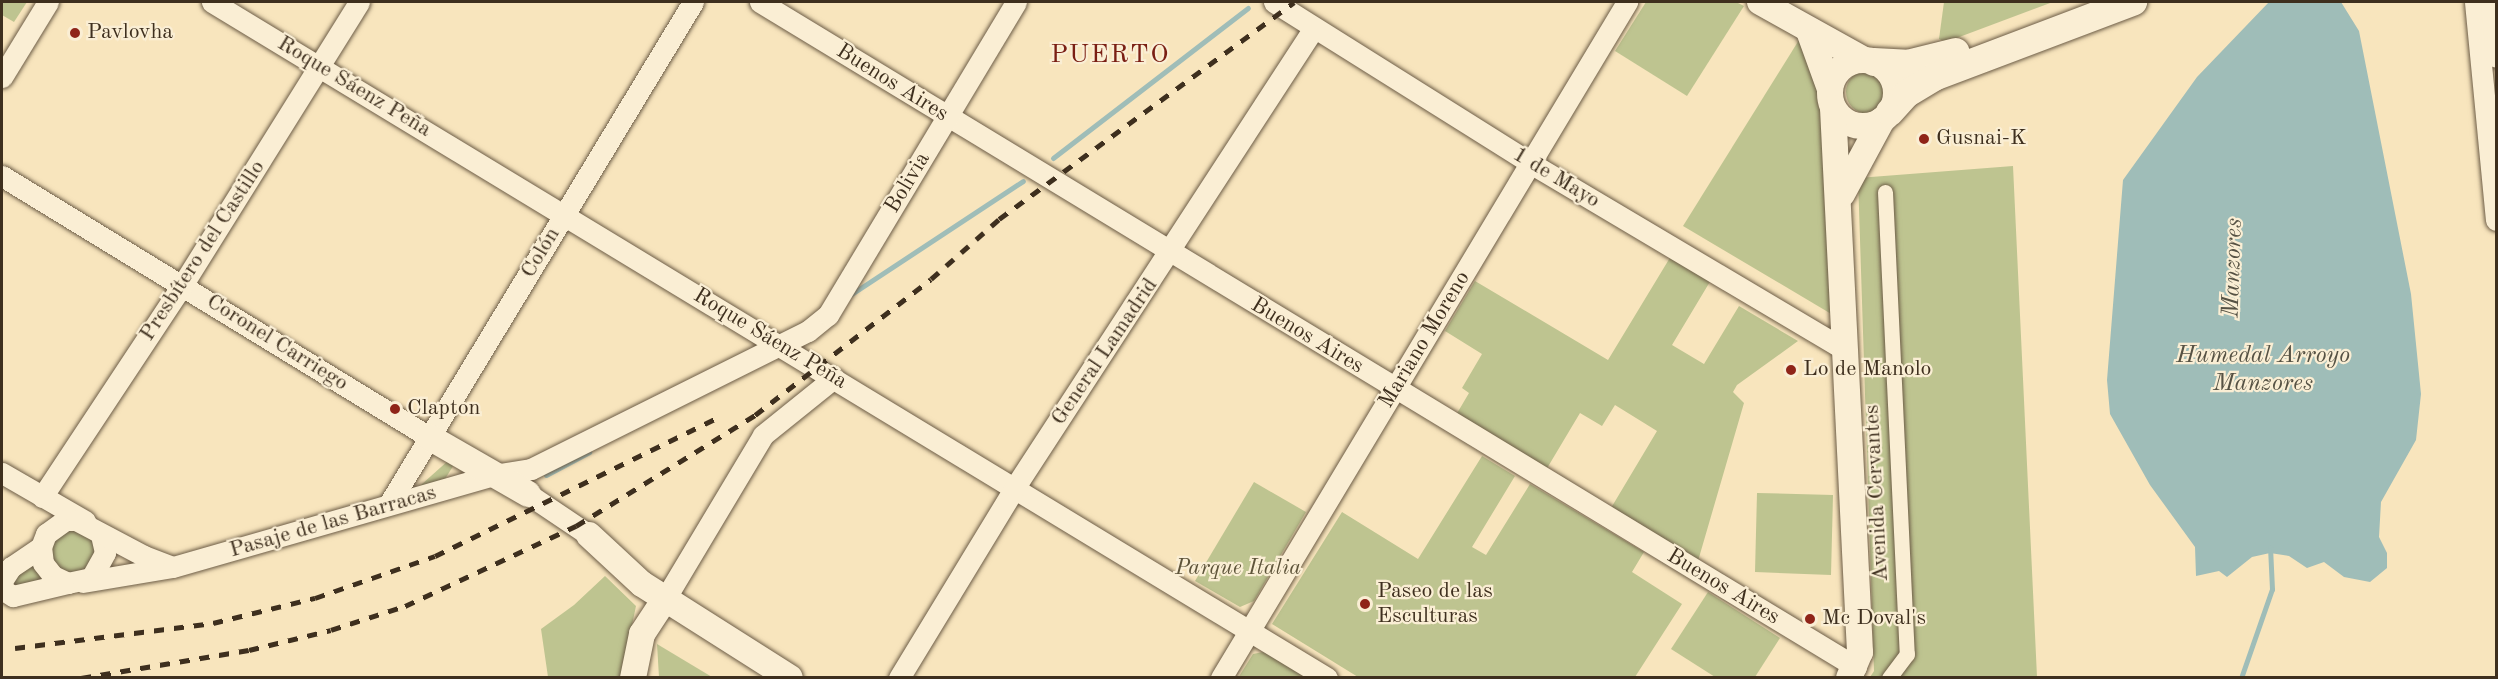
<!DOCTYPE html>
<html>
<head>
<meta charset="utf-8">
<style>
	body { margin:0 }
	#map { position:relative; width:2498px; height:679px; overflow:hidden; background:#f8e5bd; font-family:"Old Standard TT",serif }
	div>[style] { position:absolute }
	.green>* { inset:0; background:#bec490 }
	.round { border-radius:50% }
	.water>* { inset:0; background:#9fbdb8 }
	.stream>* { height:5px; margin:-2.5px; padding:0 2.5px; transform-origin:2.5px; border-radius:2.5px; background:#9fbdb8 }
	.roads { filter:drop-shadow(0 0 2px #6c5c46) drop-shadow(0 0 2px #6c5c46) }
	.pedestrian>* { height:15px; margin:-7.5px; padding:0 7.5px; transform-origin:7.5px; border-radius:7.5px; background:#faeed4 }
	.minor>* { height:21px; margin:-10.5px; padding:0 10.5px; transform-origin:10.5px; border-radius:10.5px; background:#faeed4 }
	.tertiary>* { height:26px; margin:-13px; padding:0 13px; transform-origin:13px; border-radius:13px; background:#faeed4 }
	.tertiary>.ring { margin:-13px; padding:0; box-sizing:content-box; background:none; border:26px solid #faeed4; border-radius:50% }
	.secondary>* { height:28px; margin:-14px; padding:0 14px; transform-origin:14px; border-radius:14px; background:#faeed4 }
	.rail>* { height:4.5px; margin-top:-2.25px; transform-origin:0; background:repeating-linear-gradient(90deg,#3e2f1e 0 10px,transparent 0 20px) }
	.dots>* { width:16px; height:16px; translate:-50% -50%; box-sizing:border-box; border:3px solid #faeed4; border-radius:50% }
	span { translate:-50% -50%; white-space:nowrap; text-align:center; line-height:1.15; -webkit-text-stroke:4.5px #faeed4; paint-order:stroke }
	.poi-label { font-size:22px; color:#3e2f1e }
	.left { translate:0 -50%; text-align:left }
	.street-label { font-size:22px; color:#3e2f1e }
	.park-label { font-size:22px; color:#5e543a; font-style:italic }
	.water-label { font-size:24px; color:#565244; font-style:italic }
	.quarter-label { font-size:26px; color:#7a1f14; letter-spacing:1.5px }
	.frame { position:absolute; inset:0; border:3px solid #3e2f1e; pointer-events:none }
</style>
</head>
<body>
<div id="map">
	<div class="green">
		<i style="clip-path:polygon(2px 2px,27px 2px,14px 22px,2px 15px)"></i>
		<i style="clip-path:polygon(1646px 2px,1736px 2px,1744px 6px,1687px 96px,1615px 51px)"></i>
		<i style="clip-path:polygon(1944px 2px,2053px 2px,1946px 42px,1939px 39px)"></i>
		<i style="clip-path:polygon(1799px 40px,1814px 69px,1825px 108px,1833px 315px,1683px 226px)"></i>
		<i class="round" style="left:1846px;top:70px;width:44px;height:44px"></i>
		<i style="clip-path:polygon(2013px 166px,2037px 677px,1870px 677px,1874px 671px,1858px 178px)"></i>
		<i style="clip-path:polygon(1671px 256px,1711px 280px,1672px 345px,1704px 364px,1739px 306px,1798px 341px,1737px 385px,1733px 392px,1744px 403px,1698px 561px,1611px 508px,1657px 431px,1615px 405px,1602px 426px,1580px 413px,1546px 470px,1456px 415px,1469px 393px,1462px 388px,1482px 354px,1445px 331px,1475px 281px,1608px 360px)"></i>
		<i style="clip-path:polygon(1482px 456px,1515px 476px,1472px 547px,1486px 555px,1530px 484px,1644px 552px,1632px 572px,1682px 604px,1635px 677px,1358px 677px,1272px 624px,1342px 512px,1418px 559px)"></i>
		<i style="clip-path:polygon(450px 459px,455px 463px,445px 479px,412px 493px)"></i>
		<i style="clip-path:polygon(1254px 482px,1306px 512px,1254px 601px,1240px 607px,1195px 581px)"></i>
		<i style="clip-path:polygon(1757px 493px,1833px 495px,1831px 575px,1755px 572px)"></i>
		<i style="clip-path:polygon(88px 529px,99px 556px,78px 575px,56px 568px,49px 545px,57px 531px)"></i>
		<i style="clip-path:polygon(35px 555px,50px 582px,12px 587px,10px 583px)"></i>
		<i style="clip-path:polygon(605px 576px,636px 606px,621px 677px,548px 677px,541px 629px,574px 605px)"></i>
		<i style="clip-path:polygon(1708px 592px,1780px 638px,1755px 677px,1715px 677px,1671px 649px)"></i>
		<i style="clip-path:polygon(657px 644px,712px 677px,659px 677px)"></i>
		<i style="clip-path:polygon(1263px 652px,1269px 654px,1307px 678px,1238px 678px,1253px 654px)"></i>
	</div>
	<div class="water">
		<i style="clip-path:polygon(2269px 2px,2341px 2px,2359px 31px,2411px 294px,2421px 394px,2416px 440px,2381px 502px,2379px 537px,2387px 553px,2387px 568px,2370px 582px,2344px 577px,2324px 562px,2307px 568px,2289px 556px,2270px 553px,2252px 557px,2227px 577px,2219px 571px,2196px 576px,2195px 547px,2150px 485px,2110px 414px,2107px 380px,2123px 180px,2197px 77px)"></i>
	</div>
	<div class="stream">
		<i style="left:1053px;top:158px;width:246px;rotate:-37.6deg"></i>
		<i style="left:850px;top:295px;width:207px;rotate:-33.4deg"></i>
		<i style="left:546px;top:475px;width:49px;rotate:-28.1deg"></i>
		<i style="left:2241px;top:678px;width:94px;rotate:-70.8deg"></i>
		<i style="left:2272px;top:589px;width:42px;rotate:-92.7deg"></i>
	</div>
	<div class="roads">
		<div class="pedestrian">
			<i style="left:1885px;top:192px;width:463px;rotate:87.3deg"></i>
			<i style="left:1907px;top:654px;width:30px;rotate:127deg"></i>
		</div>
		<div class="minor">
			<i style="left:212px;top:2px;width:1304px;rotate:31.23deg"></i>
			<i style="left:760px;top:2px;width:1282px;rotate:31.25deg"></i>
			<i style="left:1274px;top:2px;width:305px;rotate:32.1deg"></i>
			<i style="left:1532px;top:164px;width:360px;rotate:30.7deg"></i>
			<i style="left:2475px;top:2px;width:219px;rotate:84.5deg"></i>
			<i style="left:2491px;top:2px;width:55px;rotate:84.8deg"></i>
			<i style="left:2px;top:77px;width:88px;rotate:-58.5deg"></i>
			<i style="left:2px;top:176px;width:500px;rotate:31.43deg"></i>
			<i style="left:2px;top:473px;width:96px;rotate:30deg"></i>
			<i style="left:528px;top:494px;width:73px;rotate:33.9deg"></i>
			<i style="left:42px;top:497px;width:255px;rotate:-56.5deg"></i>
			<i style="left:183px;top:284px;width:332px;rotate:-58deg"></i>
			<i style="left:389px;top:504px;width:587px;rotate:-58.8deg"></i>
			<i style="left:101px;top:535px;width:18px;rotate:77deg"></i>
			<i style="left:105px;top:553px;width:29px;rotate:119deg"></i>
			<i style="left:91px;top:578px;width:24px;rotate:168deg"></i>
			<i style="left:68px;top:583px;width:17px;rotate:-155deg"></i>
			<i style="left:53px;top:576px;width:16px;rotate:-128deg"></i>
			<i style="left:43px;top:563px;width:16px;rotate:-97deg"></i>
			<i style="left:41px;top:547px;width:14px;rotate:-69deg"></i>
			<i style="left:46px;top:534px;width:24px;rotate:-36deg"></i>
			<i style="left:65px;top:520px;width:11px"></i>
			<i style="left:76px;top:520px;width:77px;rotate:27.9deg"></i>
			<i style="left:144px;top:556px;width:30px;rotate:21deg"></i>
			<i style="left:41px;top:547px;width:36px;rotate:146deg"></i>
			<i style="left:11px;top:567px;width:17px;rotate:123deg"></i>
			<i style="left:2px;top:581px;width:9px;rotate:84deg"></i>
			<i style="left:3px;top:590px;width:12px;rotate:31deg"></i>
			<i style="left:13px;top:596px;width:57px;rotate:-13.3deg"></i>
			<i style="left:83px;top:582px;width:91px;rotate:-9.5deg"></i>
			<i style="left:173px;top:567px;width:333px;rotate:-16deg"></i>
			<i style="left:493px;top:475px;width:38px;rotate:-9deg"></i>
			<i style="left:531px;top:469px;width:309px;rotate:-26.5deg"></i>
			<i style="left:808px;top:331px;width:26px;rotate:-39deg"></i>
			<i style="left:828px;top:315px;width:365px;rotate:-59deg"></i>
			<i style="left:665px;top:599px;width:191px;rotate:-59.1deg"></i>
			<i style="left:763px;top:435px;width:91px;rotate:-38.8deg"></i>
			<i style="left:899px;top:678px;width:223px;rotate:-58.7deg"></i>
			<i style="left:1015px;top:487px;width:548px;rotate:-56.92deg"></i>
			<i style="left:1221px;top:678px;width:789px;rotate:-59.01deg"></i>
		</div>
		<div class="tertiary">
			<i style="left:1760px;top:2px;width:119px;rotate:29.1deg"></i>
			<i style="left:1809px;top:31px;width:62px;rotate:70.1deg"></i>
			<i class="ring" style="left:1830px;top:60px;width:40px;height:40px"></i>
			<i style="left:1833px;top:108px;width:545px;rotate:87.16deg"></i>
			<i style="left:1860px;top:652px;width:28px;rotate:113deg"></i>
			<i style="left:1842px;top:194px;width:84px;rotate:-61.6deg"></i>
			<i style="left:429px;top:437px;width:114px;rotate:29.9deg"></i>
			<i style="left:589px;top:535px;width:72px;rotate:42.8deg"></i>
			<i style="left:642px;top:584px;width:175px;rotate:32.4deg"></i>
			<i style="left:633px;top:678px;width:45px;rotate:-78.4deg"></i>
			<i style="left:642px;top:634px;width:42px;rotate:-56.7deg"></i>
		</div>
		<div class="secondary">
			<i style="left:1874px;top:62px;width:33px;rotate:3deg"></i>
			<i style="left:1907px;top:64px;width:50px;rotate:-13.8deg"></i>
			<i style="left:1890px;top:112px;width:24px;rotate:-48deg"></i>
			<i style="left:1906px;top:94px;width:33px;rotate:-31deg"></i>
			<i style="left:1934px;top:77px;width:213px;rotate:-20.7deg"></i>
		</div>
	</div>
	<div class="rail">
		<i style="left:15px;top:648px;width:200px;rotate:-7.2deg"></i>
		<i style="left:213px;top:623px;width:105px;rotate:-13.8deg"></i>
		<i style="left:315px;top:598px;width:127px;rotate:-19.3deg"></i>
		<i style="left:435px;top:556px;width:312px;rotate:-26.1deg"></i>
		<i style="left:81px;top:678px;width:170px;rotate:-9.5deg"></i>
		<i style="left:249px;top:650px;width:84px;rotate:-13.7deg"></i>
		<i style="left:331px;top:630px;width:78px;rotate:-18deg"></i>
		<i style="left:405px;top:606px;width:189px;rotate:-25.1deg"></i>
		<i style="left:576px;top:526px;width:211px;rotate:-31.8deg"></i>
		<i style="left:755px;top:415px;width:222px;rotate:-37.7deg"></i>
		<i style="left:931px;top:279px;width:91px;rotate:-41.4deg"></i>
		<i style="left:999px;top:219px;width:366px;rotate:-36.3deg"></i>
	</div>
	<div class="dots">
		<i style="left:75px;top:33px;background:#8f2418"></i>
		<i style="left:1924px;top:139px;background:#8f2418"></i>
		<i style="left:1791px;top:370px;background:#8f2418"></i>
		<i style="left:395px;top:409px;background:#8f2418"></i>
		<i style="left:1365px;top:604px;background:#8f2418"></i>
		<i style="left:1810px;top:619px;background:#8f2418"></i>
	</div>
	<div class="poi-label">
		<span class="left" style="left:87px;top:33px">Pavlovha</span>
		<span class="left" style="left:1936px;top:139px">Gusnai-K</span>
		<span class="left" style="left:1803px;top:370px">Lo de Manolo</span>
		<span class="left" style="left:407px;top:409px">Clapton</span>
		<span class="left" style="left:1377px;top:604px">Paseo de las<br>Esculturas</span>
		<span class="left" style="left:1822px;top:619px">Mc Doval's</span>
	</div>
	<div class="street-label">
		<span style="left:892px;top:83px;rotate:32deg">Buenos Aires</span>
		<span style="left:354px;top:87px;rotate:31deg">Roque Sáenz Peña</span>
		<span style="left:1556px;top:178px;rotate:31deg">1 de Mayo</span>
		<span style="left:908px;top:183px;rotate:-59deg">Bolivia</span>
		<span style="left:203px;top:251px;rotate:-57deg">Presbítero del Castillo</span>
		<span style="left:541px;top:253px;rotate:-59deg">Colón</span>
		<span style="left:1307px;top:336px;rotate:31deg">Buenos Aires</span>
		<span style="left:770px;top:339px;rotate:31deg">Roque Sáenz Peña</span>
		<span style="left:1425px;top:340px;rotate:-59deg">Mariano Moreno</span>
		<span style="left:277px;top:343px;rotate:32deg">Coronel Carriego</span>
		<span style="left:1105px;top:352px;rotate:-56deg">General Lamadrid</span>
		<span style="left:1877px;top:493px;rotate:-93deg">Avenida Cervantes</span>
		<span style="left:333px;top:522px;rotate:-16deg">Pasaje de las Barracas</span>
		<span style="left:1723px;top:587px;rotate:31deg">Buenos Aires</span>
	</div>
	<div class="park-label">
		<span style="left:1238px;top:569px">Parque Italia</span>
	</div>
	<div class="water-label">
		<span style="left:2234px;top:268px;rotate:-88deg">Manzores</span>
		<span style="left:2263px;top:371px">Humedal Arroyo<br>Manzores</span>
	</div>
	<div class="quarter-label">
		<span style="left:1110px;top:56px">PUERTO</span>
	</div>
	<div class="frame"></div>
</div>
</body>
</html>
